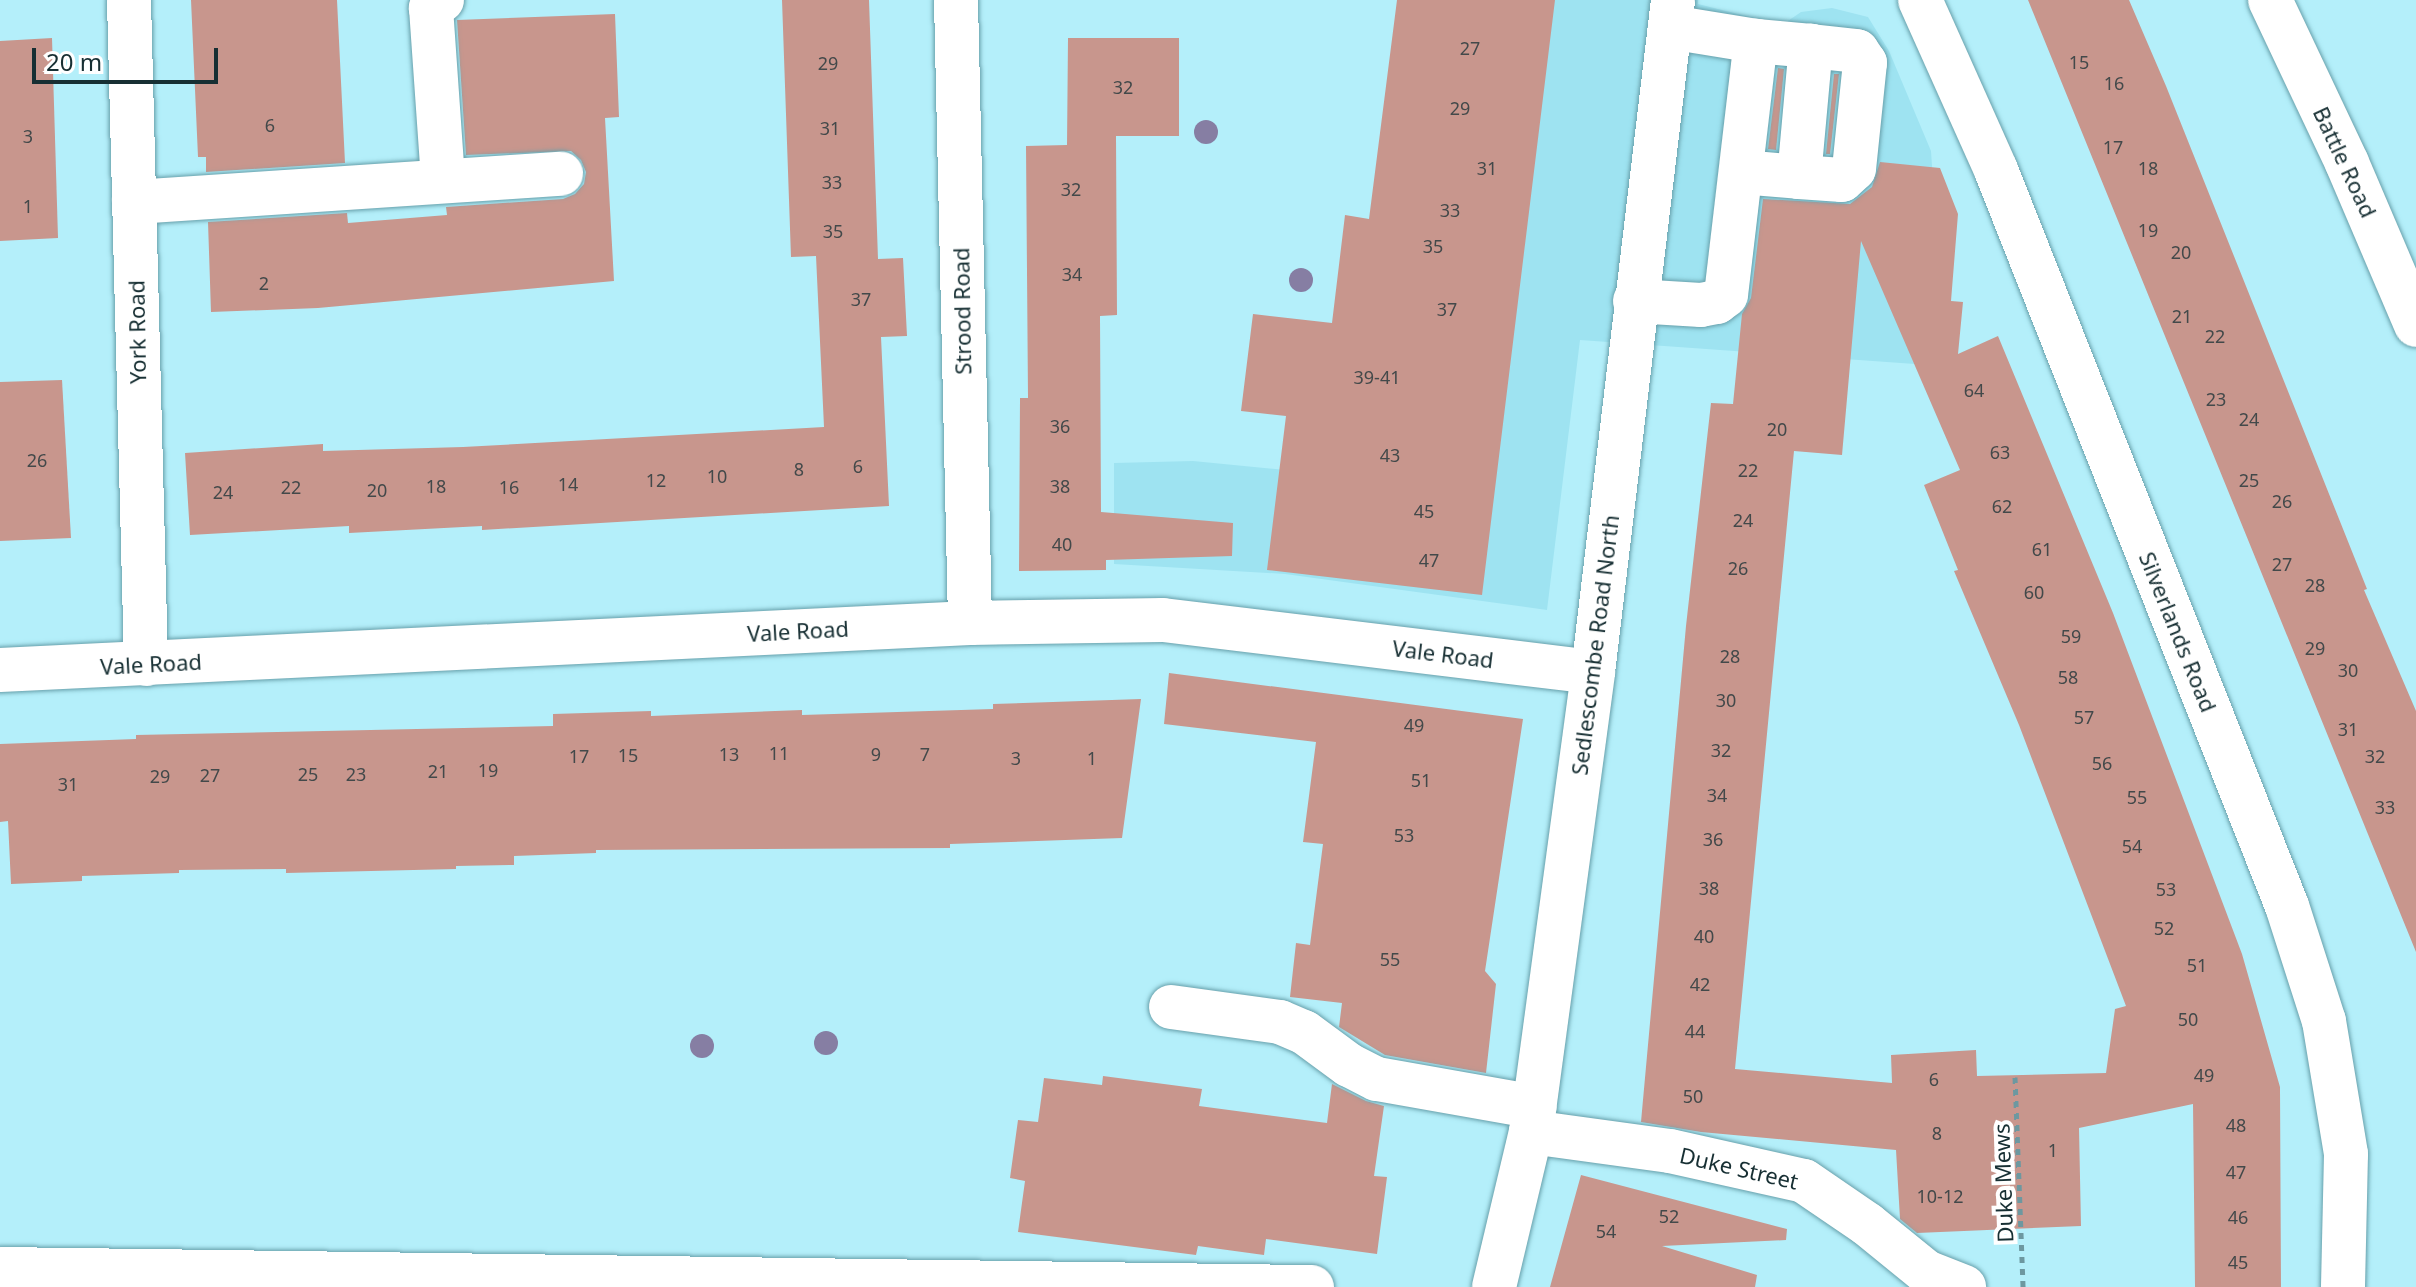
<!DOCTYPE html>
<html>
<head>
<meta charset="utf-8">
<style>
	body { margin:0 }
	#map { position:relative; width:2416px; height:1287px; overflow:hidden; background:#b4effa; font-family:"Noto Sans",sans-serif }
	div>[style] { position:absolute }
	.built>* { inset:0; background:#9ee3f1 }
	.building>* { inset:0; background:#c8968d }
	.path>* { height:5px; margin-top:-2.5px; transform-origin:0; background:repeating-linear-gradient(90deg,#6d98a0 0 6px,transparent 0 12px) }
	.roads { filter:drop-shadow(0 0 2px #67a0ab) drop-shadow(0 0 2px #67a0ab) }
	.minor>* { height:44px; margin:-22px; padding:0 22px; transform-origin:22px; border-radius:22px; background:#fff }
	.major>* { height:44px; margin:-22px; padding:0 22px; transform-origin:22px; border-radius:22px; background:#fff }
	.highway>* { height:44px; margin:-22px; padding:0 22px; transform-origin:22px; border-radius:22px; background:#fff }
	.trees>* { width:24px; height:24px; margin:-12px; border-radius:50%; background:#867ea3 }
	span { translate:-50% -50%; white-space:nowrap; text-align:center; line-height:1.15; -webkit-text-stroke:8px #fff; paint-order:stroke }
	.number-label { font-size:18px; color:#43494a }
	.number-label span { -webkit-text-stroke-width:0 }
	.street-label { font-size:22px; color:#172f33 }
	.scale { position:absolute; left:32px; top:48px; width:186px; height:36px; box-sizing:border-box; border:4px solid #172f33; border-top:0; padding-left:10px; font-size:24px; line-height:28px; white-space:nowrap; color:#172f33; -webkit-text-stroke:6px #fff; paint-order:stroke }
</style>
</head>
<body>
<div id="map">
	<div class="built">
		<i style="clip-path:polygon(1460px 0,1698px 0,1698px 4px,1782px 25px,1801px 12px,1832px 8px,1868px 17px,1889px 51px,1931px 151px,1934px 195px,1915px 364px,1580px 340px,1547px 610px,1285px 574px,1114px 564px,1114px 463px,1193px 461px,1400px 481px)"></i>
	</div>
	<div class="building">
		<i style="clip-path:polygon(191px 0,337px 0,345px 163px,206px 172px,206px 157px,198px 157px)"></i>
		<i style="clip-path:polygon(782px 0,869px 0,878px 259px,903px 258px,907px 336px,881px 337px,889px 506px,482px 530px,482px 526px,349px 533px,349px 526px,190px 535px,185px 453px,323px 444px,323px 451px,463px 447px,824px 427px,816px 256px,791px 257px)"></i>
		<i style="clip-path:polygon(1397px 0,1555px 0,1482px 595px,1267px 570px,1286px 416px,1241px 411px,1253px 314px,1332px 323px,1345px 215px,1369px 219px)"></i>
		<i style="clip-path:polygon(2028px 0,2129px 0,2166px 86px,2367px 589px,2364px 590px,2416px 711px,2416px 952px)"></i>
		<i style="clip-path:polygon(615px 14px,619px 117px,605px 118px,614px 281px,318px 308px,211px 312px,208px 222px,347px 213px,348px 223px,447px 215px,446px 207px,563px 199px,575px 194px,584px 184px,586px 172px,581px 160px,571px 151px,466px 155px,457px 20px)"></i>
		<i style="clip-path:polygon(52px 38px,58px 238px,0 241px,0 41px)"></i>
		<i style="clip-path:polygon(1068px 38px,1179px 38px,1179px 136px,1116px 136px,1117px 315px,1100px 316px,1101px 512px,1233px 523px,1232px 556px,1106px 560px,1106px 570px,1019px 571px,1020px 398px,1028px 398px,1026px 146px,1067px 145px)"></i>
		<i style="clip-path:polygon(1778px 68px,1784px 69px,1776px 150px,1768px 149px)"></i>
		<i style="clip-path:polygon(1834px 74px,1839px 74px,1830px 154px,1826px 154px)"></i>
		<i style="clip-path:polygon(evenodd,1880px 162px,1940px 168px,1958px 214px,1951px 301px,1963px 302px,1958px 354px,1998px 336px,2113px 613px,2242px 954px,2280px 1087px,2281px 1287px,2195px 1287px,2193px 1104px,2079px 1128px,2081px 1226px,1917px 1233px,1900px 1219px,1896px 1150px,1701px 1132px,1641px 1122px,1686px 626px,1711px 403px,1733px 404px,1742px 314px,1751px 298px,1763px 199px,1850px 204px,1872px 187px,1880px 162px,1861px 241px,1960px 470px,1924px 485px,1958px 570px,1954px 571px,2019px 725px,2126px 1006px,2115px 1009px,2106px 1073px,1977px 1076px,1976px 1050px,1891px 1055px,1892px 1083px,1735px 1069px,1794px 451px,1842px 455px,1861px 241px)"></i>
		<i style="clip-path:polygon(62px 380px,71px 538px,0 541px,0 382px)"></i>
		<i style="clip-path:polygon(1169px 673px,1523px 719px,1485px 971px,1496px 984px,1486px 1073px,1385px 1055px,1339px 1027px,1342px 1003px,1290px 997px,1296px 943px,1310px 945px,1323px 844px,1303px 842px,1316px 742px,1164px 724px)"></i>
		<i style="clip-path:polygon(1141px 699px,1122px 838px,950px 844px,950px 848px,596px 850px,596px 853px,514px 856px,514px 865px,456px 866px,456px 869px,286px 873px,286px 869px,179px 870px,179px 873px,82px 876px,82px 881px,11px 884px,8px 821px,0 822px,0 744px,136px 739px,136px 735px,553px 726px,553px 714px,651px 711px,651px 716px,802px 710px,802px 715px,993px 709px,993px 704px)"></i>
		<i style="clip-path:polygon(1103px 1076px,1202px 1089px,1199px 1106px,1327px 1123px,1332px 1084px,1366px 1101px,1384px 1106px,1374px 1176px,1387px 1177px,1377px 1254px,1266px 1239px,1264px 1255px,1198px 1246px,1196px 1255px,1018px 1232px,1025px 1181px,1010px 1178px,1018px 1120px,1038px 1122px,1044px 1078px,1102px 1085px)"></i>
		<i style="clip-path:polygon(1581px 1175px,1787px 1229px,1786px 1240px,1662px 1246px,1757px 1275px,1755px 1287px,1550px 1287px)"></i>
	</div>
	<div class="path">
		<i style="left:2015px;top:1077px;width:210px;rotate:87.8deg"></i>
	</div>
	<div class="roads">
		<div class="minor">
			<i style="left:129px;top:0;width:664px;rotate:88.53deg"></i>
			<i style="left:442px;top:0;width:14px;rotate:144deg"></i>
			<i style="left:431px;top:8px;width:173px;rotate:86deg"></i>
			<i style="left:956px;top:0;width:623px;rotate:88.71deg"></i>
			<i style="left:1920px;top:0;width:186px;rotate:65.9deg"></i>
			<i style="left:1996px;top:170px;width:791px;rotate:68.43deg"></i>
			<i style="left:2287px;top:906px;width:121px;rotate:72.2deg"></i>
			<i style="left:2324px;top:1021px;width:135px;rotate:80.6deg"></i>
			<i style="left:2346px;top:1154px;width:133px;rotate:91.3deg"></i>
			<i style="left:1741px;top:172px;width:58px;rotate:4.9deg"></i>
			<i style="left:1799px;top:177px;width:132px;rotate:-84.8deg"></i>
			<i style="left:1811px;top:46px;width:55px;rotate:-174.8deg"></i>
			<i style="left:1799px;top:177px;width:43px;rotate:4deg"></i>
			<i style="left:1842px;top:180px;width:16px;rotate:-43deg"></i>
			<i style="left:1854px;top:169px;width:107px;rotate:-84.1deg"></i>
			<i style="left:1865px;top:63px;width:14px;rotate:-124deg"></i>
			<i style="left:1857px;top:51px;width:46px;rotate:-173.8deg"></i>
			<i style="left:134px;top:202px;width:428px;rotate:-3.8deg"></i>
			<i style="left:1635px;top:301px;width:66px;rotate:3.5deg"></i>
			<i style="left:1701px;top:305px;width:16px;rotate:-11deg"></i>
			<i style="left:1717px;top:302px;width:11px;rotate:-38deg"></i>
			<i style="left:1726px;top:295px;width:256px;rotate:-83.3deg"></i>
			<i style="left:1756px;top:41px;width:87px;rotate:-170.8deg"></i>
			<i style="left:0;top:670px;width:971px;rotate:-2.77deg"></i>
			<i style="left:970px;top:623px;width:193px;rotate:-0.9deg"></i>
			<i style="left:1163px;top:620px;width:433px;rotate:6.9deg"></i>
			<i style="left:1171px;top:1007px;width:110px;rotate:7.8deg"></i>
			<i style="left:1280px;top:1022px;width:26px;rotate:23deg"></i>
			<i style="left:1304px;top:1032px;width:56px;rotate:36.3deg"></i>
			<i style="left:1349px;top:1065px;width:31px;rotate:27deg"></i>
			<i style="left:1377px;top:1079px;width:160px;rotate:10deg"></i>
			<i style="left:1531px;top:1132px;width:140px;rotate:7.8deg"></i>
			<i style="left:1670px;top:1151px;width:137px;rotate:12.6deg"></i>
			<i style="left:1804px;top:1181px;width:76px;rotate:34.3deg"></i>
			<i style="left:1867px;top:1224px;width:76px;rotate:39.1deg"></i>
			<i style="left:1926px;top:1272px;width:41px;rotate:21.5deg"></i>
			<i style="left:0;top:1269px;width:1312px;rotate:0.79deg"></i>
		</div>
		<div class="major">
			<i style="left:2270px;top:0;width:180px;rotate:64.7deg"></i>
			<i style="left:2347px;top:163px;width:176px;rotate:66.9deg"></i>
		</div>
		<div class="highway">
			<i style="left:1494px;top:1287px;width:159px;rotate:-76.6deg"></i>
			<i style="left:1531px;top:1132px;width:464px;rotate:-82.3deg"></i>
			<i style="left:1593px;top:672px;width:677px;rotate:-83.21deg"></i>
		</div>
	</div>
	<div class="trees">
		<i style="left:1206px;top:132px"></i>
		<i style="left:1301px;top:280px"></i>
		<i style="left:826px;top:1043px"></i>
		<i style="left:702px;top:1046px"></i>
	</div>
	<div class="number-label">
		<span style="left:1470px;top:48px">27</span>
		<span style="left:2079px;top:62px">15</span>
		<span style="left:828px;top:63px">29</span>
		<span style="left:2114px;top:83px">16</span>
		<span style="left:1123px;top:87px">32</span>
		<span style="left:1460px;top:108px">29</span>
		<span style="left:270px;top:125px">6</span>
		<span style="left:830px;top:128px">31</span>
		<span style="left:28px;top:136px">3</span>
		<span style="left:2113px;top:147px">17</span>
		<span style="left:1487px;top:168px">31</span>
		<span style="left:2148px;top:168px">18</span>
		<span style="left:832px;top:182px">33</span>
		<span style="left:1071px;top:189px">32</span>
		<span style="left:28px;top:206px">1</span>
		<span style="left:1450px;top:210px">33</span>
		<span style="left:2148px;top:230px">19</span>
		<span style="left:833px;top:231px">35</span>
		<span style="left:1433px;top:246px">35</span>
		<span style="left:2181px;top:252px">20</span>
		<span style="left:1072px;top:274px">34</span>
		<span style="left:264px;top:283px">2</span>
		<span style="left:861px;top:299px">37</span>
		<span style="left:1447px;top:309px">37</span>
		<span style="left:2182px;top:316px">21</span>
		<span style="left:2215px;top:336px">22</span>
		<span style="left:1377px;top:377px">39-41</span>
		<span style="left:1974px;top:390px">64</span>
		<span style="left:2216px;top:399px">23</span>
		<span style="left:2249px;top:419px">24</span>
		<span style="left:1060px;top:426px">36</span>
		<span style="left:1777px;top:429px">20</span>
		<span style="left:2000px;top:452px">63</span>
		<span style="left:1390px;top:455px">43</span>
		<span style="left:37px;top:460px">26</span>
		<span style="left:858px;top:466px">6</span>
		<span style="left:799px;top:469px">8</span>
		<span style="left:1748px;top:470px">22</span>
		<span style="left:717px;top:476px">10</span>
		<span style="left:656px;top:480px">12</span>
		<span style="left:2249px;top:480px">25</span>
		<span style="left:568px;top:484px">14</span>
		<span style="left:436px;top:486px">18</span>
		<span style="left:1060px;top:486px">38</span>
		<span style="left:291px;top:487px">22</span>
		<span style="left:509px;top:487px">16</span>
		<span style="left:377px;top:490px">20</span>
		<span style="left:223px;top:492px">24</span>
		<span style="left:2282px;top:501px">26</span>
		<span style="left:2002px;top:506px">62</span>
		<span style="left:1424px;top:511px">45</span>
		<span style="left:1743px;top:520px">24</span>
		<span style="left:1062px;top:544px">40</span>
		<span style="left:2042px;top:549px">61</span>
		<span style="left:1429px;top:560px">47</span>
		<span style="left:2282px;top:564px">27</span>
		<span style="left:1738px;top:568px">26</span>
		<span style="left:2315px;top:585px">28</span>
		<span style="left:2034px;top:592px">60</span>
		<span style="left:2071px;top:636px">59</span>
		<span style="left:2315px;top:648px">29</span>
		<span style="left:1730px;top:656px">28</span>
		<span style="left:2348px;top:670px">30</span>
		<span style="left:2068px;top:677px">58</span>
		<span style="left:1726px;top:700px">30</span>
		<span style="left:2084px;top:717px">57</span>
		<span style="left:1414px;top:725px">49</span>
		<span style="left:2348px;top:729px">31</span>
		<span style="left:1721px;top:750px">32</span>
		<span style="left:779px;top:753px">11</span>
		<span style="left:729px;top:754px">13</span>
		<span style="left:876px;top:754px">9</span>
		<span style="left:925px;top:754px">7</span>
		<span style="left:628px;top:755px">15</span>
		<span style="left:579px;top:756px">17</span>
		<span style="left:2375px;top:756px">32</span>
		<span style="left:1016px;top:758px">3</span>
		<span style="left:1092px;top:758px">1</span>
		<span style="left:2102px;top:763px">56</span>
		<span style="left:488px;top:770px">19</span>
		<span style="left:438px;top:771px">21</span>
		<span style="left:308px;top:774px">25</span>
		<span style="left:356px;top:774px">23</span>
		<span style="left:210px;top:775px">27</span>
		<span style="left:160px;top:776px">29</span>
		<span style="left:1421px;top:780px">51</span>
		<span style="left:68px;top:784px">31</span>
		<span style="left:1717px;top:795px">34</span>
		<span style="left:2137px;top:797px">55</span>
		<span style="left:2385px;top:807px">33</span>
		<span style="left:1404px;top:835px">53</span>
		<span style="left:1713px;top:839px">36</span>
		<span style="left:2132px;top:846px">54</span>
		<span style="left:1709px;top:888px">38</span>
		<span style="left:2166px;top:889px">53</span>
		<span style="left:2164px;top:928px">52</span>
		<span style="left:1704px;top:936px">40</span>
		<span style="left:1390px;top:959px">55</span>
		<span style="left:2197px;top:965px">51</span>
		<span style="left:1700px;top:984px">42</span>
		<span style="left:2188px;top:1019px">50</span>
		<span style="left:1695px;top:1031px">44</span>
		<span style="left:2204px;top:1075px">49</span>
		<span style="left:1934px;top:1079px">6</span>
		<span style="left:1693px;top:1096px">50</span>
		<span style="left:2236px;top:1125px">48</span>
		<span style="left:1937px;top:1133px">8</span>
		<span style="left:2053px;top:1150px">1</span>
		<span style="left:2236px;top:1172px">47</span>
		<span style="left:1940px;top:1196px">10-12</span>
		<span style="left:1669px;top:1216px">52</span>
		<span style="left:2238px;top:1217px">46</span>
		<span style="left:1606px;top:1231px">54</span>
		<span style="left:2238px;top:1262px">45</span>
	</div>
	<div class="street-label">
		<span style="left:2345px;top:162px;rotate:65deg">Battle Road</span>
		<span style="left:962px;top:311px;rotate:-91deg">Strood Road</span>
		<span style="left:137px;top:332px;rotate:-91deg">York Road</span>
		<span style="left:798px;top:631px;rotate:-3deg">Vale Road</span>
		<span style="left:2178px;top:632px;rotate:68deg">Silverlands Road</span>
		<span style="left:1595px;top:645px;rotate:-83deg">Sedlescombe Road North</span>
		<span style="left:1443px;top:654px;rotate:7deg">Vale Road</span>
		<span style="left:151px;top:664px;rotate:-3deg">Vale Road</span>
		<span style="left:1739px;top:1168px;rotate:13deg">Duke Street</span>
		<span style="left:2003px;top:1183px;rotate:-92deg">Duke Mews</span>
	</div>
	<div class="scale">20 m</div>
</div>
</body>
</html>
